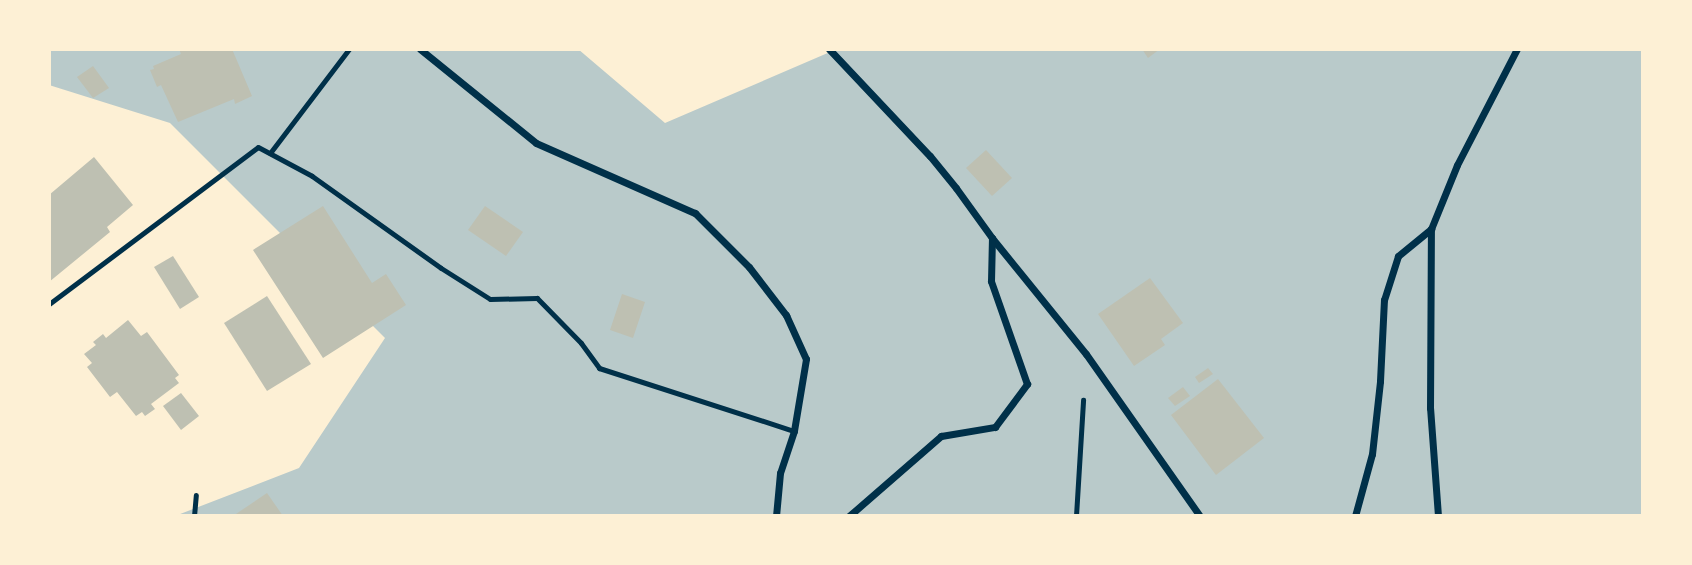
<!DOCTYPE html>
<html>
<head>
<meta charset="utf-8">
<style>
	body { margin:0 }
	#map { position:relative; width:1692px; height:565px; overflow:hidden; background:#fdf0d5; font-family:Signika,sans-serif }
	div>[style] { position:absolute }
	.green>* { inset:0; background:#b9caca }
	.building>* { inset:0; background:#bec0b2 }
	.path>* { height:4.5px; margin:-2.25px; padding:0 2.25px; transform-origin:2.25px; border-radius:2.25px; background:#003049 }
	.service>* { height:5px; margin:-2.5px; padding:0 2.5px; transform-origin:2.5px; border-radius:2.5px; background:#003049 }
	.minor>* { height:7px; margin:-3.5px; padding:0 3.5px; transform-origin:3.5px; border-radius:3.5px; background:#003049 }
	span { translate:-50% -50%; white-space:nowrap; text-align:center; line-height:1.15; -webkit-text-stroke:7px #fdf0d5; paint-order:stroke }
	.frame { position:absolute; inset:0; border:51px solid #fdf0d5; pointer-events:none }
</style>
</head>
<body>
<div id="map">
	<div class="green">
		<i style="clip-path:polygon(49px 49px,578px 49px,665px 123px,837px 49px,1643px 49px,1643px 516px,175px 516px,299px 468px,385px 338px,170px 123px,49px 85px)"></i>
	</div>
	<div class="building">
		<i style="clip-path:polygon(179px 49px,232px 49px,252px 96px,235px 104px,234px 99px,178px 122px,161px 85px,157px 87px,150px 70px,154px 69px,153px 66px,181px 54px)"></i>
		<i style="clip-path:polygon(1142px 49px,1160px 49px,1148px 58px)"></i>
		<i style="clip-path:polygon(93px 66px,109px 88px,93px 98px,77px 77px)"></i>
		<i style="clip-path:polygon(986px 150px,1012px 178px,992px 196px,966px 168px)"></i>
		<i style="clip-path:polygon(94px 157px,133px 205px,107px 227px,110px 232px,49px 282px,49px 195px)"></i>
		<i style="clip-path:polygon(323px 206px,372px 283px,386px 274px,406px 305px,323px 358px,253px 250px)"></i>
		<i style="clip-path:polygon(485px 206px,523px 232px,506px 256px,468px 230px)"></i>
		<i style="clip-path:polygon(173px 256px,199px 297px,180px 309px,154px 267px)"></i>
		<i style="clip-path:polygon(1150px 278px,1183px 323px,1161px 339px,1165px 345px,1134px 366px,1098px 314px)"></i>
		<i style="clip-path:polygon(622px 294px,645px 302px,633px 338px,610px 330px)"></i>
		<i style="clip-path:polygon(267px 296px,311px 364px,267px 391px,224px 323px)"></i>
		<i style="clip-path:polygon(128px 320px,141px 336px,147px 332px,179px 375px,175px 378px,179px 383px,151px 404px,155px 409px,145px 416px,142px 412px,136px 416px,117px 392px,110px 397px,87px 367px,92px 363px,84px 354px,96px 345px,93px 342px,103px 334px,106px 338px)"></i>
		<i style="clip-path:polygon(1208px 368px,1213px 374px,1199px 383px,1195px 377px)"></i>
		<i style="clip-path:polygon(1218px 379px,1264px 438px,1216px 475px,1171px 415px)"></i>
		<i style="clip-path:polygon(1183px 387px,1190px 396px,1175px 406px,1168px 398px)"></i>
		<i style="clip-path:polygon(181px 393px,199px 416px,181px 430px,163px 406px)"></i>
		<i style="clip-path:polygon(267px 493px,283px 516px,233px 516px)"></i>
	</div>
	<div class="path">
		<i style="left:1076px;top:516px;width:116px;rotate:-86.5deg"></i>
	</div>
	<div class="service">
		<i style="left:270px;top:153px;width:131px;rotate:-52.8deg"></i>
		<i style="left:49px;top:304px;width:261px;rotate:-36.9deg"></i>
		<i style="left:258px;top:147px;width:61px;rotate:28.2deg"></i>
		<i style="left:312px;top:176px;width:158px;rotate:35.5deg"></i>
		<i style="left:441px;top:268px;width:58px;rotate:32.3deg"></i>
		<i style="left:490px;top:299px;width:47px;rotate:-1.2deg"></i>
		<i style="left:537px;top:298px;width:63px;rotate:45.6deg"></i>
		<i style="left:581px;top:343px;width:31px;rotate:54deg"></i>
		<i style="left:599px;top:368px;width:205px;rotate:17.9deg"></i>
		<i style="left:194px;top:516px;width:21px;rotate:-85deg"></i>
	</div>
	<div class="minor">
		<i style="left:420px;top:49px;width:149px;rotate:39deg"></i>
		<i style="left:536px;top:143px;width:174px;rotate:23.8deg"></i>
		<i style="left:695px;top:213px;width:76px;rotate:45deg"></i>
		<i style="left:749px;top:267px;width:61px;rotate:52.4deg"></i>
		<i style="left:786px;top:315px;width:48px;rotate:65.6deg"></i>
		<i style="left:806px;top:359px;width:73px;rotate:99.5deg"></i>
		<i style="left:794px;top:431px;width:44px;rotate:108.4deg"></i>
		<i style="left:780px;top:473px;width:43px;rotate:95.3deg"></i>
		<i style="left:829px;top:49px;width:147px;rotate:46.7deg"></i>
		<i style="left:930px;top:156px;width:41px;rotate:50.9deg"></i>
		<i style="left:956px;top:188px;width:62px;rotate:54.2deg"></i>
		<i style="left:992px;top:238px;width:149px;rotate:51deg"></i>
		<i style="left:1086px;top:354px;width:198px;rotate:54.9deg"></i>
		<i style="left:849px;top:516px;width:122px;rotate:-41deg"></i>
		<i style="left:941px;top:436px;width:55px;rotate:-9.5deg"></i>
		<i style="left:995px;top:427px;width:54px;rotate:-53.3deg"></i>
		<i style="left:1027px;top:384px;width:109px;rotate:-109.3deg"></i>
		<i style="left:991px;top:281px;width:43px;rotate:-88.7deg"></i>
		<i style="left:1355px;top:516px;width:64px;rotate:-74.7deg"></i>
		<i style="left:1372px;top:454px;width:73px;rotate:-83.7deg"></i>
		<i style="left:1380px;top:381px;width:81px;rotate:-87.2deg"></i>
		<i style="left:1384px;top:300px;width:46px;rotate:-72.3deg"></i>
		<i style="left:1398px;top:256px;width:43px;rotate:-39.3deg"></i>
		<i style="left:1438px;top:516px;width:108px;rotate:-94.2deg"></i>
		<i style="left:1430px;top:408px;width:179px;rotate:-89.7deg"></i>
		<i style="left:1431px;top:229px;width:69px;rotate:-67.9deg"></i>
		<i style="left:1457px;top:165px;width:131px;rotate:-62.7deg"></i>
	</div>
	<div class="frame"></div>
</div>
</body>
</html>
